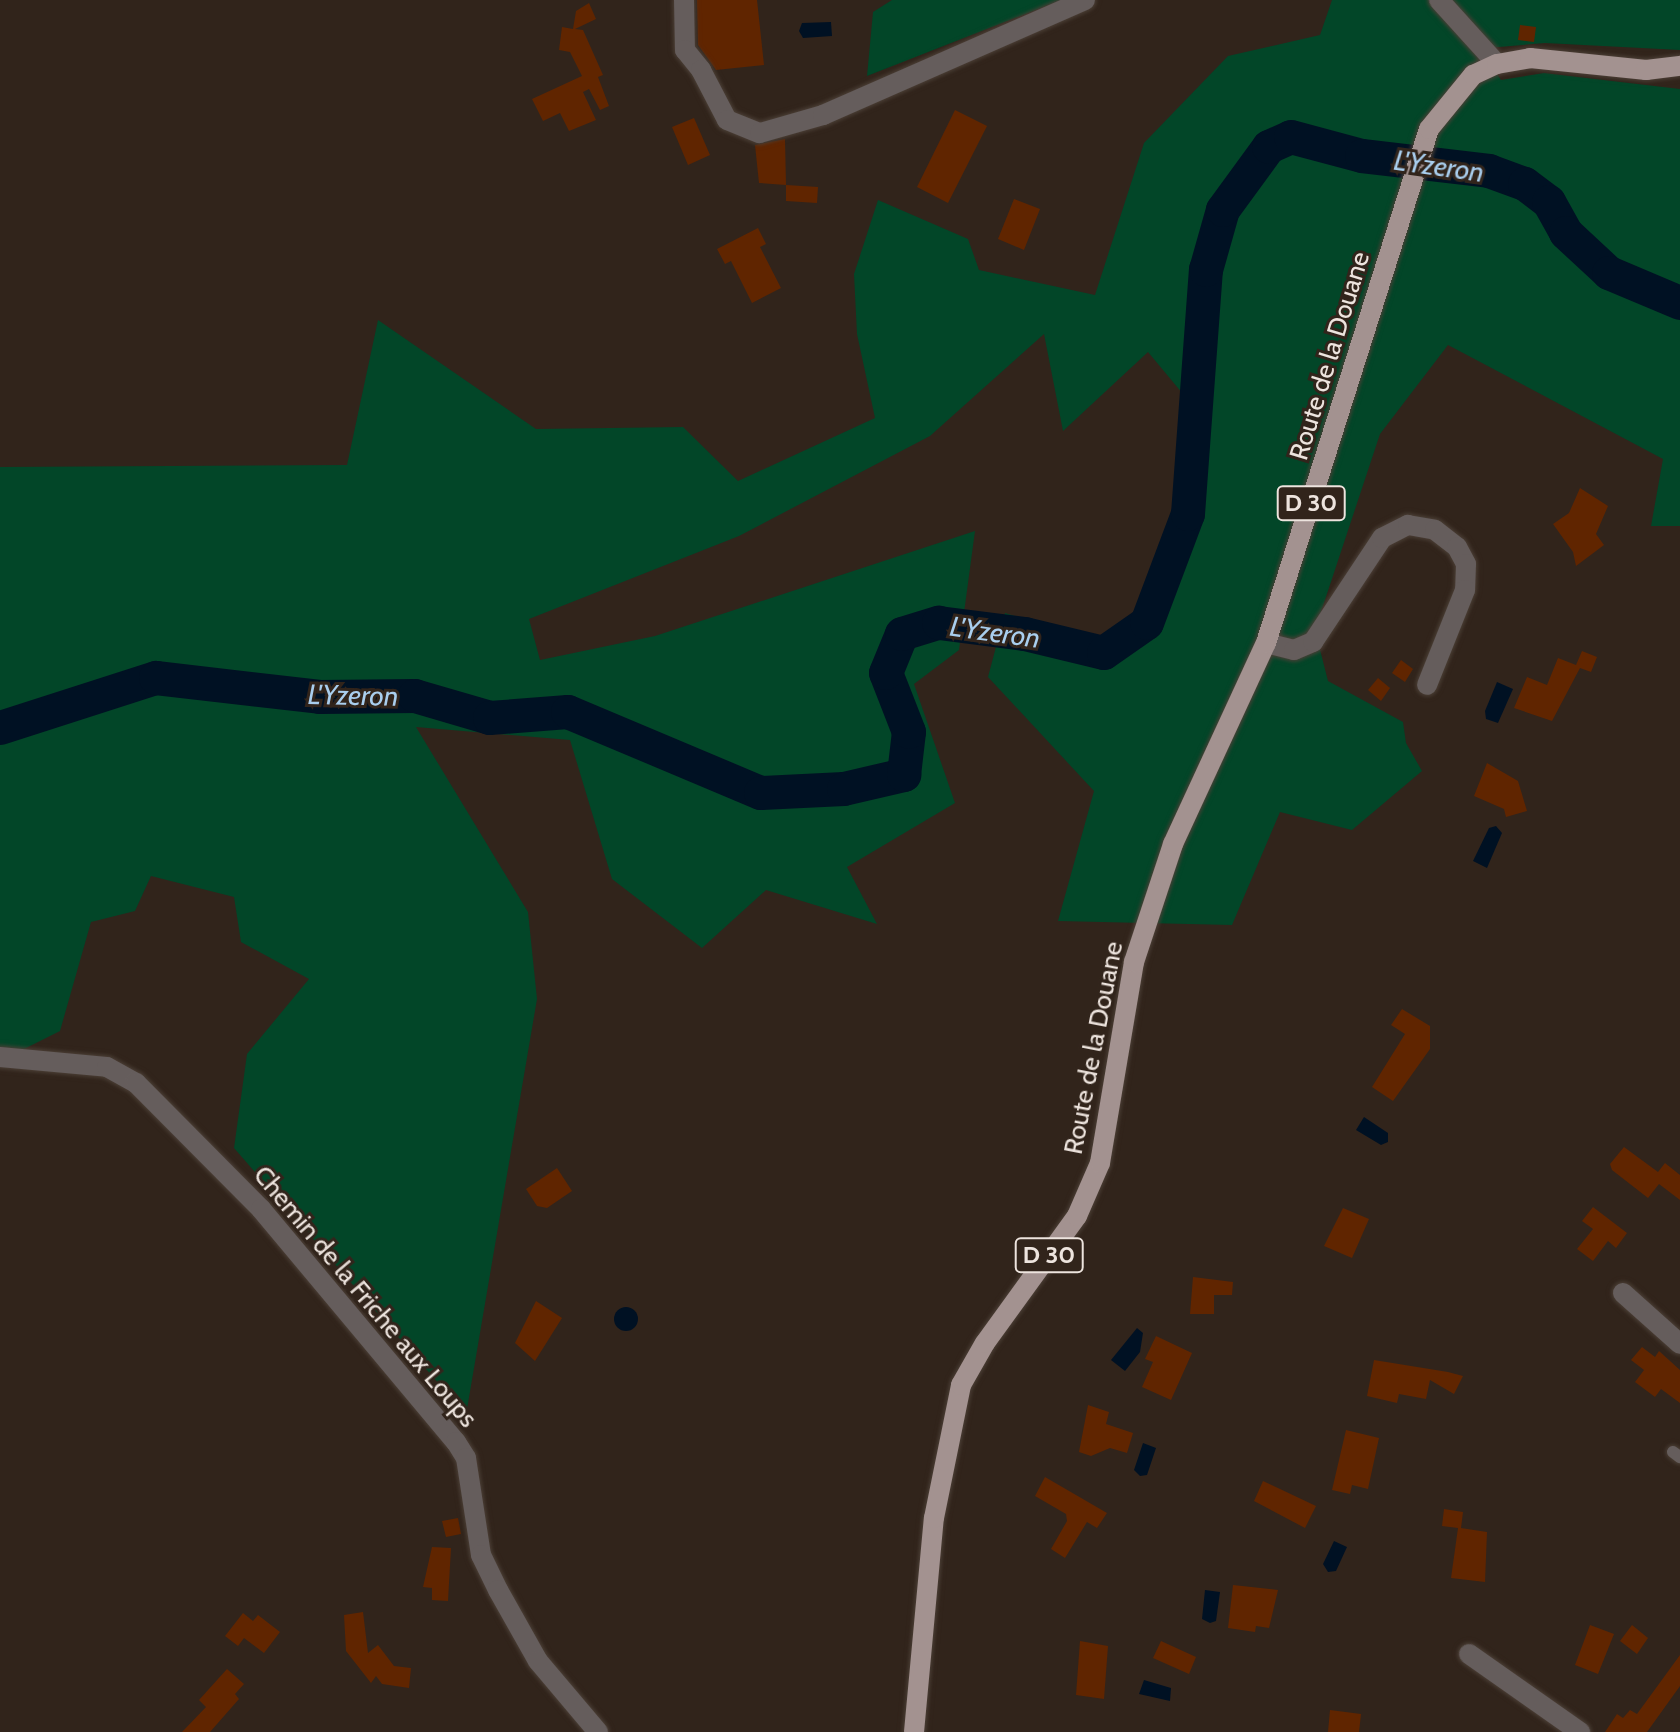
<!DOCTYPE html>
<html>
<head>
<meta charset="utf-8">
<style>
	body { margin:0 }
	#map { position:relative; width:1680px; height:1732px; overflow:hidden; background:#31241b; font-family:Cabin,sans-serif }
	div>[style] { position:absolute }
	.green>* { inset:0; background:#024628 }
	.water>* { inset:0; background:#001123 }
	.round { border-radius:50% }
	.river>* { height:34px; margin:-17px; padding:0 17px; transform-origin:17px; border-radius:17px; background:#001123 }
	.building>* { inset:0; background:#602500 }
	.roads { filter:drop-shadow(0 0 2px #4b3f36) drop-shadow(0 0 2px #4b3f36) }
	.service>* { height:12px; margin:-6px; padding:0 6px; transform-origin:6px; border-radius:6px; background:#655d5c }
	.minor>* { height:20px; margin:-10px; padding:0 10px; transform-origin:10px; border-radius:10px; background:#655d5c }
	.primary>* { height:20px; margin:-10px; padding:0 10px; transform-origin:10px; border-radius:10px; background:#a39290 }
	span { translate:-50% -50%; white-space:nowrap; text-align:center; line-height:1.15; -webkit-text-stroke:6px #31241b; paint-order:stroke }
	.shield-label span { padding:2px 6px; background:#31241b; border:2px solid; border-radius:6px; -webkit-text-stroke-width:0 }
	.shield-label { font-size:24px; color:#ede4de; font-weight:700 }
	.street-label { font-size:26px; color:#ede4de }
	.water-label { font-size:28px; color:#a9ceee; font-style:italic }
</style>
</head>
<body>
<div id="map">
	<div class="green">
		<i style="clip-path:polygon(892px 0,1061px 0,867px 76px,873px 12px)"></i>
		<i style="clip-path:polygon(1332px 0,1431px 0,1482px 52px,1501px 80px,1544px 73px,1680px 89px,1680px 526px,1651px 526px,1663px 459px,1448px 345px,1380px 434px,1315px 630px,1328px 681px,1403px 722px,1406px 743px,1422px 771px,1352px 830px,1280px 812px,1232px 925px,1058px 921px,1094px 791px,988px 677px,1005px 613px,1102px 643px,1138px 618px,1176px 517px,1188px 400px,1148px 352px,1063px 431px,1044px 334px,930px 436px,739px 536px,529px 619px,540px 660px,655px 636px,975px 531px,959px 650px,914px 684px,955px 803px,847px 867px,877px 924px,766px 890px,702px 948px,612px 879px,570px 740px,416px 727px,528px 912px,537px 999px,466px 1415px,234px 1148px,247px 1054px,309px 979px,241px 942px,234px 897px,151px 876px,135px 911px,91px 922px,60px 1031px,0 1061px,0 467px,347px 465px,378px 320px,536px 429px,683px 427px,738px 481px,875px 418px,857px 334px,854px 274px,878px 200px,968px 239px,979px 270px,1095px 295px,1144px 143px,1228px 56px,1320px 35px)"></i>
		<i style="clip-path:polygon(1445px 0,1680px 0,1680px 50px,1545px 43px,1487px 48px)"></i>
	</div>
	<div class="water">
		<i style="clip-path:polygon(831px 22px,832px 36px,803px 38px,799px 31px,802px 23px)"></i>
		<i style="clip-path:polygon(1497px 682px,1513px 689px,1498px 723px,1486px 719px,1485px 711px)"></i>
		<i style="clip-path:polygon(1489px 828px,1496px 826px,1502px 833px,1487px 868px,1473px 861px)"></i>
		<i style="clip-path:polygon(1364px 1117px,1388px 1133px,1388px 1142px,1381px 1145px,1356px 1130px)"></i>
		<i class="round" style="left:614px;top:1307px;width:24px;height:24px"></i>
		<i style="clip-path:polygon(1137px 1328px,1143px 1333px,1140px 1352px,1125px 1371px,1111px 1360px)"></i>
		<i style="clip-path:polygon(1143px 1443px,1156px 1448px,1147px 1475px,1140px 1476px,1134px 1470px)"></i>
		<i style="clip-path:polygon(1334px 1541px,1347px 1547px,1336px 1571px,1328px 1572px,1323px 1564px)"></i>
		<i style="clip-path:polygon(1205px 1590px,1220px 1592px,1216px 1621px,1210px 1623px,1202px 1619px)"></i>
		<i style="clip-path:polygon(1144px 1680px,1171px 1688px,1170px 1701px,1139px 1694px)"></i>
	</div>
	<div class="river">
		<i style="left:0;top:728px;width:164px;rotate:-17.8deg"></i>
		<i style="left:156px;top:678px;width:165px;rotate:6.6deg"></i>
		<i style="left:320px;top:697px;width:95px;rotate:-0.6deg"></i>
		<i style="left:415px;top:696px;width:78px;rotate:16.3deg"></i>
		<i style="left:490px;top:718px;width:78px;rotate:-4.4deg"></i>
		<i style="left:568px;top:712px;width:209px;rotate:22.8deg"></i>
		<i style="left:761px;top:793px;width:83px;rotate:-2.8deg"></i>
		<i style="left:844px;top:789px;width:62px;rotate:-13.1deg"></i>
		<i style="left:904px;top:775px;width:43px;rotate:-83.4deg"></i>
		<i style="left:909px;top:732px;width:63px;rotate:-111.3deg"></i>
		<i style="left:886px;top:673px;width:42px;rotate:-67.7deg"></i>
		<i style="left:902px;top:634px;width:39px;rotate:-17deg"></i>
		<i style="left:939px;top:623px;width:87px;rotate:7.3deg"></i>
		<i style="left:1025px;top:634px;width:81px;rotate:13.5deg"></i>
		<i style="left:1104px;top:653px;width:52px;rotate:-34.9deg"></i>
		<i style="left:1147px;top:623px;width:116px;rotate:-69.4deg"></i>
		<i style="left:1188px;top:514px;width:245px;rotate:-85.8deg"></i>
		<i style="left:1206px;top:270px;width:62px;rotate:-74.2deg"></i>
		<i style="left:1223px;top:210px;width:78px;rotate:-53.9deg"></i>
		<i style="left:1269px;top:147px;width:24px;rotate:-24deg"></i>
		<i style="left:1291px;top:137px;width:73px;rotate:15deg"></i>
		<i style="left:1362px;top:156px;width:128px;rotate:6.7deg"></i>
		<i style="left:1489px;top:171px;width:38px;rotate:20deg"></i>
		<i style="left:1525px;top:184px;width:30px;rotate:37deg"></i>
		<i style="left:1549px;top:202px;width:35px;rotate:61deg"></i>
		<i style="left:1566px;top:233px;width:59px;rotate:42.9deg"></i>
		<i style="left:1609px;top:273px;width:77px;rotate:22.9deg"></i>
	</div>
	<div class="building">
		<i style="clip-path:polygon(697px 0,757px 0,764px 65px,716px 70px,698px 45px)"></i>
		<i style="clip-path:polygon(589px 3px,596px 19px,575px 29px,583px 30px,603px 75px,598px 77px,609px 106px,600px 110px,589px 89px,583px 92px,596px 120px,569px 131px,560px 113px,543px 121px,532px 99px,582px 76px,570px 52px,559px 50px,562px 27px,573px 29px,576px 11px)"></i>
		<i style="clip-path:polygon(1520px 25px,1536px 27px,1534px 42px,1518px 40px)"></i>
		<i style="clip-path:polygon(955px 110px,987px 126px,948px 203px,917px 187px)"></i>
		<i style="clip-path:polygon(694px 118px,710px 155px,688px 165px,672px 127px)"></i>
		<i style="clip-path:polygon(785px 139px,786px 185px,759px 183px,755px 145px)"></i>
		<i style="clip-path:polygon(786px 185px,818px 187px,817px 203px,786px 201px)"></i>
		<i style="clip-path:polygon(1014px 199px,1040px 209px,1024px 250px,998px 239px)"></i>
		<i style="clip-path:polygon(758px 228px,766px 244px,760px 247px,781px 288px,752px 303px,731px 261px,725px 264px,717px 249px)"></i>
		<i style="clip-path:polygon(1580px 488px,1608px 506px,1596px 534px,1604px 545px,1576px 566px,1573px 552px,1553px 524px,1569px 513px)"></i>
		<i style="clip-path:polygon(1582px 651px,1597px 657px,1591px 672px,1580px 668px,1552px 721px,1514px 708px,1527px 677px,1547px 685px,1558px 658px,1576px 665px)"></i>
		<i style="clip-path:polygon(1401px 660px,1413px 669px,1405px 682px,1392px 673px)"></i>
		<i style="clip-path:polygon(1378px 678px,1390px 688px,1381px 701px,1368px 690px)"></i>
		<i style="clip-path:polygon(1487px 763px,1518px 781px,1527px 811px,1506px 817px,1504px 809px,1474px 796px)"></i>
		<i style="clip-path:polygon(1402px 1009px,1430px 1026px,1430px 1049px,1393px 1101px,1372px 1087px,1405px 1034px,1391px 1025px)"></i>
		<i style="clip-path:polygon(1624px 1147px,1658px 1172px,1665px 1163px,1680px 1175px,1680px 1200px,1659px 1184px,1648px 1198px,1612px 1170px,1610px 1164px)"></i>
		<i style="clip-path:polygon(557px 1168px,572px 1191px,547px 1208px,537px 1206px,526px 1189px)"></i>
		<i style="clip-path:polygon(1593px 1207px,1627px 1233px,1616px 1248px,1608px 1241px,1593px 1261px,1577px 1249px,1593px 1229px,1582px 1221px)"></i>
		<i style="clip-path:polygon(1343px 1208px,1369px 1219px,1352px 1258px,1324px 1246px)"></i>
		<i style="clip-path:polygon(1193px 1277px,1233px 1282px,1232px 1295px,1214px 1295px,1214px 1314px,1190px 1314px)"></i>
		<i style="clip-path:polygon(536px 1301px,562px 1318px,535px 1361px,515px 1343px)"></i>
		<i style="clip-path:polygon(1156px 1336px,1192px 1353px,1171px 1400px,1142px 1387px,1153px 1362px,1145px 1359px)"></i>
		<i style="clip-path:polygon(1642px 1347px,1655px 1357px,1659px 1351px,1680px 1370px,1680px 1403px,1661px 1389px,1655px 1397px,1635px 1382px,1644px 1370px,1631px 1360px)"></i>
		<i style="clip-path:polygon(1374px 1360px,1448px 1372px,1463px 1376px,1454px 1394px,1430px 1380px,1426px 1399px,1399px 1394px,1397px 1403px,1367px 1396px)"></i>
		<i style="clip-path:polygon(1088px 1405px,1109px 1412px,1106px 1424px,1133px 1433px,1127px 1453px,1110px 1448px,1091px 1456px,1079px 1452px)"></i>
		<i style="clip-path:polygon(1346px 1430px,1379px 1438px,1368px 1489px,1352px 1485px,1350px 1494px,1332px 1490px)"></i>
		<i style="clip-path:polygon(1045px 1477px,1107px 1513px,1097px 1528px,1087px 1522px,1065px 1558px,1051px 1549px,1067px 1521px,1066px 1514px,1035px 1496px)"></i>
		<i style="clip-path:polygon(1263px 1481px,1316px 1506px,1305px 1528px,1254px 1501px)"></i>
		<i style="clip-path:polygon(1444px 1509px,1463px 1512px,1461px 1528px,1487px 1532px,1485px 1582px,1451px 1578px,1458px 1528px,1442px 1526px)"></i>
		<i style="clip-path:polygon(458px 1518px,461px 1534px,446px 1537px,442px 1521px)"></i>
		<i style="clip-path:polygon(432px 1547px,451px 1548px,448px 1601px,432px 1600px,432px 1588px,423px 1587px)"></i>
		<i style="clip-path:polygon(1233px 1585px,1278px 1590px,1269px 1628px,1256px 1626px,1255px 1632px,1228px 1628px)"></i>
		<i style="clip-path:polygon(363px 1612px,368px 1653px,378px 1645px,394px 1666px,411px 1668px,409px 1688px,382px 1684px,376px 1676px,371px 1683px,346px 1651px,344px 1615px)"></i>
		<i style="clip-path:polygon(243px 1613px,253px 1621px,258px 1615px,280px 1632px,264px 1653px,244px 1638px,238px 1646px,225px 1636px)"></i>
		<i style="clip-path:polygon(1590px 1625px,1614px 1634px,1598px 1674px,1575px 1665px)"></i>
		<i style="clip-path:polygon(1632px 1625px,1648px 1638px,1637px 1654px,1620px 1641px)"></i>
		<i style="clip-path:polygon(1080px 1641px,1108px 1646px,1104px 1699px,1076px 1695px)"></i>
		<i style="clip-path:polygon(1161px 1641px,1196px 1657px,1189px 1674px,1153px 1658px)"></i>
		<i style="clip-path:polygon(1680px 1655px,1680px 1686px,1647px 1732px,1605px 1732px,1617px 1714px,1623px 1718px,1630px 1710px,1637px 1714px)"></i>
		<i style="clip-path:polygon(227px 1669px,244px 1684px,235px 1694px,239px 1699px,210px 1732px,182px 1732px,206px 1707px,199px 1700px)"></i>
		<i style="clip-path:polygon(1330px 1710px,1361px 1714px,1359px 1732px,1328px 1732px)"></i>
	</div>
	<div class="roads">
		<div class="service">
			<i style="left:1673px;top:1452px;width:9px;rotate:36deg"></i>
		</div>
		<div class="minor">
			<i style="left:684px;top:0;width:50px;rotate:88.9deg"></i>
			<i style="left:685px;top:50px;width:26px;rotate:51deg"></i>
			<i style="left:701px;top:70px;width:56px;rotate:62.5deg"></i>
			<i style="left:727px;top:120px;width:35px;rotate:22deg"></i>
			<i style="left:760px;top:133px;width:66px;rotate:-15.9deg"></i>
			<i style="left:823px;top:115px;width:286px;rotate:-23.7deg"></i>
			<i style="left:1439px;top:0;width:86px;rotate:47.8deg"></i>
			<i style="left:1266px;top:643px;width:29px;rotate:14deg"></i>
			<i style="left:1294px;top:650px;width:21px;rotate:-23deg"></i>
			<i style="left:1313px;top:642px;width:125px;rotate:-56.4deg"></i>
			<i style="left:1382px;top:538px;width:29px;rotate:-27deg"></i>
			<i style="left:1408px;top:525px;width:27px;rotate:10deg"></i>
			<i style="left:1435px;top:530px;width:28px;rotate:38deg"></i>
			<i style="left:1457px;top:547px;width:19px;rotate:62deg"></i>
			<i style="left:1466px;top:564px;width:26px;rotate:92deg"></i>
			<i style="left:1465px;top:590px;width:102px;rotate:111.8deg"></i>
			<i style="left:0;top:1057px;width:107px;rotate:5.3deg"></i>
			<i style="left:107px;top:1067px;width:33px;rotate:29deg"></i>
			<i style="left:136px;top:1083px;width:177px;rotate:45.2deg"></i>
			<i style="left:261px;top:1209px;width:304px;rotate:50.1deg"></i>
			<i style="left:456px;top:1442px;width:19px;rotate:58deg"></i>
			<i style="left:466px;top:1458px;width:98px;rotate:81.2deg"></i>
			<i style="left:481px;top:1555px;width:39px;rotate:64deg"></i>
			<i style="left:498px;top:1590px;width:81px;rotate:60.6deg"></i>
			<i style="left:538px;top:1661px;width:93px;rotate:49.8deg"></i>
			<i style="left:1623px;top:1293px;width:76px;rotate:41.8deg"></i>
			<i style="left:1469px;top:1654px;width:136px;rotate:35.1deg"></i>
		</div>
		<div class="primary">
			<i style="left:914px;top:1732px;width:215px;rotate:-84.7deg"></i>
			<i style="left:934px;top:1518px;width:136px;rotate:-78.5deg"></i>
			<i style="left:961px;top:1385px;width:48px;rotate:-60.3deg"></i>
			<i style="left:985px;top:1343px;width:157px;rotate:-54.1deg"></i>
			<i style="left:1077px;top:1216px;width:58px;rotate:-66.5deg"></i>
			<i style="left:1100px;top:1163px;width:204px;rotate:-80.4deg"></i>
			<i style="left:1134px;top:962px;width:124px;rotate:-71.7deg"></i>
			<i style="left:1173px;top:844px;width:221px;rotate:-65.2deg"></i>
			<i style="left:1266px;top:643px;width:539px;rotate:-72.41deg"></i>
			<i style="left:1429px;top:129px;width:70px;rotate:-50.8deg"></i>
			<i style="left:1473px;top:75px;width:26px;rotate:-25deg"></i>
			<i style="left:1497px;top:64px;width:34px;rotate:-10deg"></i>
			<i style="left:1530px;top:58px;width:117px;rotate:5.9deg"></i>
			<i style="left:1646px;top:70px;width:34px;rotate:-7deg"></i>
		</div>
	</div>
	<div class="shield-label">
		<span style="left:1311px;top:503px">D 30</span>
		<span style="left:1049px;top:1255px">D 30</span>
	</div>
	<div class="street-label">
		<span style="left:1330px;top:356px;rotate:-73deg">Route de la Douane</span>
		<span style="left:1094px;top:1048px;rotate:-79deg">Route de la Douane</span>
		<span style="left:365px;top:1297px;rotate:50deg">Chemin de la Friche aux Loups</span>
	</div>
	<div class="water-label">
		<span style="left:1439px;top:166px;rotate:8deg">L'Yzeron</span>
		<span style="left:995px;top:632px;rotate:8deg">L'Yzeron</span>
		<span style="left:353px;top:695px;rotate:1deg">L'Yzeron</span>
	</div>
</div>
</body>
</html>
